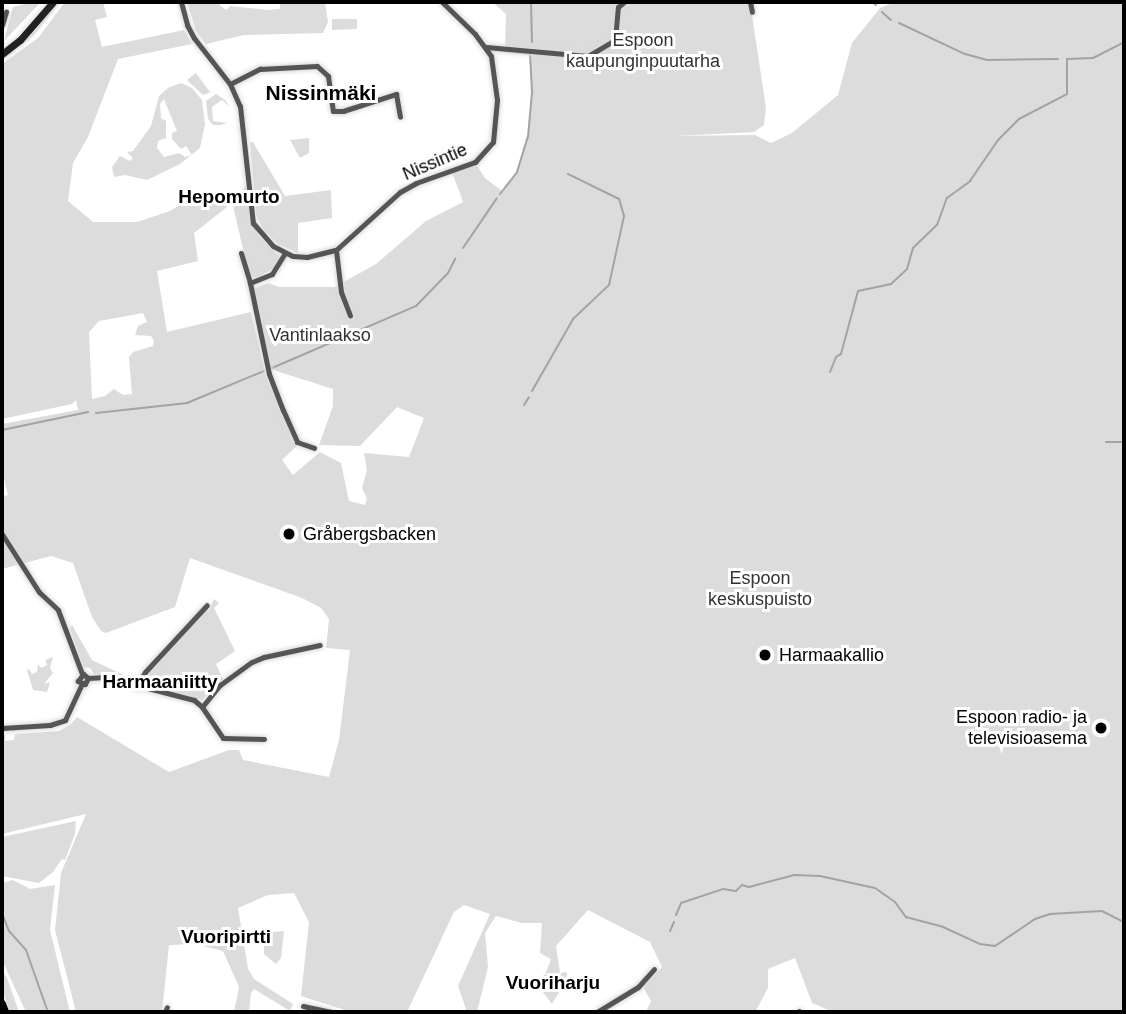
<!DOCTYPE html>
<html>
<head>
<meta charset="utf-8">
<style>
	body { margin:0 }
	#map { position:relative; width:1126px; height:1014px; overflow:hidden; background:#fff; font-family:Helvetica,sans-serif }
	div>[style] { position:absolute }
	.green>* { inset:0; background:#dcdcdc }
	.stream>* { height:2px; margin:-1px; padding:0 1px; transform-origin:1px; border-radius:1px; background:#a3a3a3 }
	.roads { filter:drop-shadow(0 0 2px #dbdbdb) drop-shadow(0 0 2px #dbdbdb) }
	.street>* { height:5px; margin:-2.5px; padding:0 2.5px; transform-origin:2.5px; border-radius:2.5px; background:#555 }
	.secondary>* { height:7px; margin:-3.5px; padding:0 3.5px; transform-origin:3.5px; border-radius:3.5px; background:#222 }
	.primary>* { height:8px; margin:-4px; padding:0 4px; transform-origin:4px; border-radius:4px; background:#000 }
	.dots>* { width:19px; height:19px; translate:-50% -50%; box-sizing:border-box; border:4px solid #fff; border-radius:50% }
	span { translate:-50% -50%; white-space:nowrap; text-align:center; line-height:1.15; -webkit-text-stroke:6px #fff; paint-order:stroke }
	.park-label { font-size:18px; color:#333 }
	.street-label { font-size:18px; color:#000 }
	.poi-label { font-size:18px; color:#000 }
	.left { translate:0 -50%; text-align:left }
	.right { translate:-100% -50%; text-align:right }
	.neighbourhood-label { font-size:19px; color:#000; font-weight:700 }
	.quarter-label { font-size:21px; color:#000; font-weight:700 }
	.frame { position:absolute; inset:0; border:4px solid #000; pointer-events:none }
</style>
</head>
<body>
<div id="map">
	<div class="green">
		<i style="clip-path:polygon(33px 2px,41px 2px,4px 41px,13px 7px)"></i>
		<i style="clip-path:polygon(57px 2px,60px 2px,34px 35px,2px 61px,31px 35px)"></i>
		<i style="clip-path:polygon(evenodd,65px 2px,103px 2px,107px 17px,95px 20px,102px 47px,184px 30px,192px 44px,118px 59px,88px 137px,73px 163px,68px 201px,93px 222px,137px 222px,170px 211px,191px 198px,224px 196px,227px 207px,194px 233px,198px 261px,157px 271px,167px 332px,251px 312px,266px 376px,298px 445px,282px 460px,293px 475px,320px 452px,341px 463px,349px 501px,365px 505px,367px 499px,362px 488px,367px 470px,364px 453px,409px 457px,424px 418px,397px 407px,360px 446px,319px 445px,333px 406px,333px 389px,270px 369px,253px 289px,268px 283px,279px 287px,335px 287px,376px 264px,426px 221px,463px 202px,452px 172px,476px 164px,485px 178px,502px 191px,517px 172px,528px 137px,532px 92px,530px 55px,505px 53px,506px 14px,492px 2px,750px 2px,766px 108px,764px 125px,754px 132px,675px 136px,755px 135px,771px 143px,792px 133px,838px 95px,852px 43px,880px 8px,895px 2px,1124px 2px,1124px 1012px,833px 1012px,812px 1003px,795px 958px,768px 969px,768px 988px,755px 1012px,646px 1012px,651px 1001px,643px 987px,662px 967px,650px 942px,588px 910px,556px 946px,560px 973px,567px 972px,567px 979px,552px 1004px,542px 991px,542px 976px,545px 975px,551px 959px,540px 953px,542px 923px,522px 923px,496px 916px,485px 933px,488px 967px,477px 1012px,467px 1012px,458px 986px,490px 914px,464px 905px,454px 912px,407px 1012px,351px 1012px,301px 996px,309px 922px,294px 893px,268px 895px,238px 908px,248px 969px,254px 979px,293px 1004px,290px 1011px,254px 989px,251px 993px,249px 1012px,234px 1012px,239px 987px,223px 951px,195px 944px,169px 945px,162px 1012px,76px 1012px,55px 930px,61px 873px,86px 814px,2px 834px,2px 735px,5px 735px,5px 741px,14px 740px,15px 734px,59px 731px,71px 724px,77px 717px,169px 772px,229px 750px,239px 750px,243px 760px,329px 777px,339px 740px,350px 650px,326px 648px,329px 619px,321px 608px,302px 598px,190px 558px,175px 607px,106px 633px,101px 631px,92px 617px,73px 563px,51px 556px,2px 569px,2px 497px,8px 495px,2px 471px,2px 424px,78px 410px,76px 400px,72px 404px,2px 419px,2px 64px,38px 38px,65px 2px,143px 313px,147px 322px,138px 326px,135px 335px,151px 336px,154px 341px,153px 346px,133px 352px,129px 357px,132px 394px,123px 395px,114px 389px,105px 396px,92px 399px,89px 332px,99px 321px,143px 313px)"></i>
		<i style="clip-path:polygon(187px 2px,216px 2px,226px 10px,230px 6px,268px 10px,280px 9px,280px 2px,325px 2px,328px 22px,323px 33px,244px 35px,206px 44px,196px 31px)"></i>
		<i style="clip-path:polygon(332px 19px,357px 19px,357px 29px,332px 30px)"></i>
		<i style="clip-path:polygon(196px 73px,210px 92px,214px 91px,203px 95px,187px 80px)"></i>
		<i style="clip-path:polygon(evenodd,181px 83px,192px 88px,202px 100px,205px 124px,200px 148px,180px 164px,147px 180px,125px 175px,114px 177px,112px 167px,120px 156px,130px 161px,133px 158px,127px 152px,133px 151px,151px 126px,159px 96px,168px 88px,181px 83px,164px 99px,177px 131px,172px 133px,172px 139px,181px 149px,186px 146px,192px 155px,185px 157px,179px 153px,164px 157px,157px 148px,158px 141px,166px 138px,166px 121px,161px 118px,160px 104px,164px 99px)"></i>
		<i style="clip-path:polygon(216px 94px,225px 100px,230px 107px,222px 100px,212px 107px,213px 121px,227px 123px,221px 125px,213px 125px,208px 119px,206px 101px)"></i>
		<i style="clip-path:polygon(309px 138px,309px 153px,300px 158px,290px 140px)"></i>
		<i style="clip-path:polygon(250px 142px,253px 142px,285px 196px,331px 190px,332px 218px,298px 223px,298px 253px,278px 244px,263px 230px,256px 214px)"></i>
		<i style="clip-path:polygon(246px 186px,251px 222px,259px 236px,280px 257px,274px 268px,257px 278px,249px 275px,234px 210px,234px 200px)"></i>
		<i style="clip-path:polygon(214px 599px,219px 603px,214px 608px,235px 651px,216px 664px,223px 679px,202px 700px,142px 684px,142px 678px,206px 609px,209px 611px)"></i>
		<i style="clip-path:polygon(72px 625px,92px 660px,136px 681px,94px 674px,90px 668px,83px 667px,70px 628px)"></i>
		<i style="clip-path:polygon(53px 657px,50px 668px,53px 673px,44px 684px,50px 682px,47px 692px,33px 690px,27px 670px,29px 669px,32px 674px,37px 672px,38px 664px,41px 668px,47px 665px,45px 660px)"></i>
		<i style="clip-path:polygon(76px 821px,75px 834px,65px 860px,62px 859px,53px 872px,39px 883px,2px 876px,2px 837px)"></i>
		<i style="clip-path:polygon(13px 880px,30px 889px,55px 885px,50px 930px,70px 1012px,26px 1012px,2px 960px,2px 883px)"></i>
		<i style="clip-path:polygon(284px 931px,281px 958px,276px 964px,264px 954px,264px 933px)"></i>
		<i style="clip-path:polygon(2px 970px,7px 978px,19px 1012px,10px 1012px,2px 989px)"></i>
	</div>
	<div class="stream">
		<i style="left:531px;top:2px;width:40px;rotate:88.6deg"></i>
		<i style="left:872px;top:2px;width:5px;rotate:37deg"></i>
		<i style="left:882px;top:12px;width:12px;rotate:42deg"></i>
		<i style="left:899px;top:23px;width:73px;rotate:25.2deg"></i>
		<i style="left:965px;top:54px;width:23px;rotate:15deg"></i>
		<i style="left:987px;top:60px;width:71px;rotate:-0.8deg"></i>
		<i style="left:1067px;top:59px;width:26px;rotate:-2deg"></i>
		<i style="left:1093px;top:58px;width:34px;rotate:-27deg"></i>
		<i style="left:1123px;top:43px;width:6px;rotate:-81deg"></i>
		<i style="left:500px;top:194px;width:28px;rotate:-52deg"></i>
		<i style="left:517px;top:172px;width:37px;rotate:-73deg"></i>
		<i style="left:528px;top:137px;width:45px;rotate:-84.9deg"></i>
		<i style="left:532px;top:92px;width:37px;rotate:-93deg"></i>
		<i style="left:463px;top:248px;width:60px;rotate:-55.8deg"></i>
		<i style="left:272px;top:368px;width:157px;rotate:-23.3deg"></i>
		<i style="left:416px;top:306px;width:46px;rotate:-45.9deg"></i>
		<i style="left:448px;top:273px;width:16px;rotate:-63deg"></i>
		<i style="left:830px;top:372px;width:16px;rotate:-68deg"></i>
		<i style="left:836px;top:357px;width:6px;rotate:-31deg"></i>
		<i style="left:841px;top:354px;width:65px;rotate:-74.9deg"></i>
		<i style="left:858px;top:291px;width:34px;rotate:-12deg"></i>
		<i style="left:891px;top:284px;width:22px;rotate:-43deg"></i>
		<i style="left:907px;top:269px;width:22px;rotate:-74deg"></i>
		<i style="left:913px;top:248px;width:33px;rotate:-44deg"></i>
		<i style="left:937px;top:225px;width:29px;rotate:-70deg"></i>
		<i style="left:947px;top:198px;width:29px;rotate:-36deg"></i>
		<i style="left:970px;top:181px;width:50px;rotate:-55.7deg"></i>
		<i style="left:998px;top:140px;width:30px;rotate:-45deg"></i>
		<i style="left:1019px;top:119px;width:54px;rotate:-27.5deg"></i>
		<i style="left:1067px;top:94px;width:35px;rotate:-90deg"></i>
		<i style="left:532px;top:391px;width:83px;rotate:-60.3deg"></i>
		<i style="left:573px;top:319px;width:50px;rotate:-43.4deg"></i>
		<i style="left:609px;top:285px;width:71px;rotate:-77.7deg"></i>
		<i style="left:624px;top:216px;width:18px;rotate:-106deg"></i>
		<i style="left:619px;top:199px;width:57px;rotate:-153.9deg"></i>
		<i style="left:524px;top:405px;width:9px;rotate:-58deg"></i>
		<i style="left:96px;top:413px;width:92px;rotate:-6.3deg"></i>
		<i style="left:187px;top:403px;width:83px;rotate:-22.6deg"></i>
		<i style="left:2px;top:430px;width:88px;rotate:-11.8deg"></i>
		<i style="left:1106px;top:442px;width:18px"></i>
		<i style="left:2px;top:913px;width:19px;rotate:69deg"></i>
		<i style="left:9px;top:931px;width:25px;rotate:48deg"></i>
		<i style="left:26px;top:950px;width:66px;rotate:70.5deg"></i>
		<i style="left:676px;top:915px;width:13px;rotate:-67deg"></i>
		<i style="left:681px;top:903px;width:44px;rotate:-18.4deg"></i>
		<i style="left:723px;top:889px;width:13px;rotate:9deg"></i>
		<i style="left:736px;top:891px;width:8px;rotate:-45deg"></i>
		<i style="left:742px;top:885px;width:7px;rotate:16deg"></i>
		<i style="left:749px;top:887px;width:47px;rotate:-14.9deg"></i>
		<i style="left:794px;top:875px;width:26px;rotate:2deg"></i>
		<i style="left:820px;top:876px;width:56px;rotate:12.3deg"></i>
		<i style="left:875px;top:888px;width:24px;rotate:35deg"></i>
		<i style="left:895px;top:902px;width:19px;rotate:54deg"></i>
		<i style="left:906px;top:917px;width:38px;rotate:15deg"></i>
		<i style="left:943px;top:927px;width:41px;rotate:24.7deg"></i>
		<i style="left:980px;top:944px;width:15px;rotate:8deg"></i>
		<i style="left:995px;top:946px;width:48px;rotate:-34deg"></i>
		<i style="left:1035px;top:919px;width:16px;rotate:-18deg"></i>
		<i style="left:1050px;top:914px;width:52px;rotate:-3.3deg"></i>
		<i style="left:1102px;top:911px;width:25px;rotate:27deg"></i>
		<i style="left:670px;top:931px;width:10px;rotate:-66deg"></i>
	</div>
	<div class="roads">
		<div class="street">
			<i style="left:181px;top:2px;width:24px;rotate:75deg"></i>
			<i style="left:187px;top:25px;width:15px;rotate:62deg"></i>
			<i style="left:194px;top:38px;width:58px;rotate:52deg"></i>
			<i style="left:230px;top:84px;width:24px;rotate:66deg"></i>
			<i style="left:240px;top:106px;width:118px;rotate:83.7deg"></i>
			<i style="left:253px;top:223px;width:30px;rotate:49deg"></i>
			<i style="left:273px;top:246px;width:22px;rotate:27deg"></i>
			<i style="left:293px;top:256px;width:14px;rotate:4deg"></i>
			<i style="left:307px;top:257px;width:30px;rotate:-14deg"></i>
			<i style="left:336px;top:250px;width:86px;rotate:-42.2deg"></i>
			<i style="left:400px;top:192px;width:18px;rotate:-29deg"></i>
			<i style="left:416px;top:183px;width:63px;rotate:-19.6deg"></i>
			<i style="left:475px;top:162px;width:27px;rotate:-48deg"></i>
			<i style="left:493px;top:142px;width:42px;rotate:-84.6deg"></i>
			<i style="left:497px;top:100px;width:44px;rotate:-97.8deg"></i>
			<i style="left:491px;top:56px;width:27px;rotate:-126deg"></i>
			<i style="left:475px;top:34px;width:46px;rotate:-135.9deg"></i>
			<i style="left:750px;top:2px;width:10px;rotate:79deg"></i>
			<i style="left:2px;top:25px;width:14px;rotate:-73deg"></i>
			<i style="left:486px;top:47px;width:102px;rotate:5deg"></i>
			<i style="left:588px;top:56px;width:31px;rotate:-31deg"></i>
			<i style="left:615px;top:40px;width:33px;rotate:-85deg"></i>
			<i style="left:618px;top:7px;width:8px;rotate:-40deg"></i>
			<i style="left:230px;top:84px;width:34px;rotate:-27deg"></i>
			<i style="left:260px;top:69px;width:57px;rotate:-3deg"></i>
			<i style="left:317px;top:66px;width:15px;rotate:42deg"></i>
			<i style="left:328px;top:76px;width:35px;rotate:82deg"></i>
			<i style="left:333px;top:111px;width:10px"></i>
			<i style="left:343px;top:111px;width:56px;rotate:-17.8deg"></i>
			<i style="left:396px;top:94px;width:23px;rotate:80deg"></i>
			<i style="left:336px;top:250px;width:42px;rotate:83.2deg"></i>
			<i style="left:341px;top:292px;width:25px;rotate:69deg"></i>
			<i style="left:241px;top:253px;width:31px;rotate:73deg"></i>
			<i style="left:285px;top:253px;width:25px;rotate:122deg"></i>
			<i style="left:272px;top:274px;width:24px;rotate:158deg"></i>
			<i style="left:250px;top:283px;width:93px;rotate:78.2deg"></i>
			<i style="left:269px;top:374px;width:39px;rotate:69deg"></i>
			<i style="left:283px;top:410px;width:35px;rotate:66deg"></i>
			<i style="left:297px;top:442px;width:18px;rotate:19deg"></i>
			<i style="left:2px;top:534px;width:69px;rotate:57.5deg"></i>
			<i style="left:39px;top:592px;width:26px;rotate:43deg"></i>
			<i style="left:58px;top:610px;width:68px;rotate:69.4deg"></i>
			<i style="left:88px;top:678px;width:7px;rotate:117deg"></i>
			<i style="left:85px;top:684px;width:8px;rotate:-157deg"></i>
			<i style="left:78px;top:681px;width:9px;rotate:-54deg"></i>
			<i style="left:83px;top:674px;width:6px;rotate:39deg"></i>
			<i style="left:88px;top:678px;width:17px;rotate:-3deg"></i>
			<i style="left:105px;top:677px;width:92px;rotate:14.5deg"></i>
			<i style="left:194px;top:700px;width:11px;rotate:41deg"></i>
			<i style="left:202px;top:707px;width:37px;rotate:56deg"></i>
			<i style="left:223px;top:738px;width:41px;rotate:1.4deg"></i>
			<i style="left:135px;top:687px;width:18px;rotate:-56deg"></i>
			<i style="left:145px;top:672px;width:91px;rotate:-47.2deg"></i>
			<i style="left:202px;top:707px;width:28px;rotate:-51deg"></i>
			<i style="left:220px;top:685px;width:39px;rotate:-36deg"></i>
			<i style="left:252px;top:662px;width:13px;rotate:-23deg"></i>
			<i style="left:264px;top:657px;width:57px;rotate:-12.1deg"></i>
			<i style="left:2px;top:728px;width:48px;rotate:-3.6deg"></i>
			<i style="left:50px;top:725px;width:16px;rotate:-18deg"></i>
			<i style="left:65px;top:720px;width:40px;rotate:-65deg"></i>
			<i style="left:303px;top:1006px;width:30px;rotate:12deg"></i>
			<i style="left:165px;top:1012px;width:5px;rotate:-68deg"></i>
			<i style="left:597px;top:1012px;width:48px;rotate:-31.4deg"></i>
			<i style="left:638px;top:987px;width:24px;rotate:-48deg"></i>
			<i style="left:799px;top:1012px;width:1px;rotate:-90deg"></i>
		</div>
		<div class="secondary">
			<i style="left:2px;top:54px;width:23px;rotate:-38deg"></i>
			<i style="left:20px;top:40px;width:50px;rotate:-49deg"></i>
		</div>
		<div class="primary">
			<i style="left:2px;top:1004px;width:9px;rotate:69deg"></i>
		</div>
	</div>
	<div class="dots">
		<i style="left:289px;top:534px;background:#000"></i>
		<i style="left:765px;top:655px;background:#000"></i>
		<i style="left:1101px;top:728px;background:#000"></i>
	</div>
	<div class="park-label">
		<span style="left:643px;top:51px">Espoon<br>kaupunginpuutarha</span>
		<span style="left:320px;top:335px">Vantinlaakso</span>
		<span style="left:760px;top:589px">Espoon<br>keskuspuisto</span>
	</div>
	<div class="street-label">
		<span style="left:435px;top:162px;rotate:-23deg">Nissintie</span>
	</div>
	<div class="poi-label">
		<span class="left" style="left:303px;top:534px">Gråbergsbacken</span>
		<span class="left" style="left:779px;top:655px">Harmaakallio</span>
		<span class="right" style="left:1087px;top:728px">Espoon radio- ja<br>televisioasema</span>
	</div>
	<div class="neighbourhood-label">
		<span style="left:229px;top:197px">Hepomurto</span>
		<span style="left:160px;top:682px">Harmaaniitty</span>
		<span style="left:226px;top:937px">Vuoripirtti</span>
		<span style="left:553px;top:983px">Vuoriharju</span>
	</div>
	<div class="quarter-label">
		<span style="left:321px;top:93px">Nissinmäki</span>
	</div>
	<div class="frame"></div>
</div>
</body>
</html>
